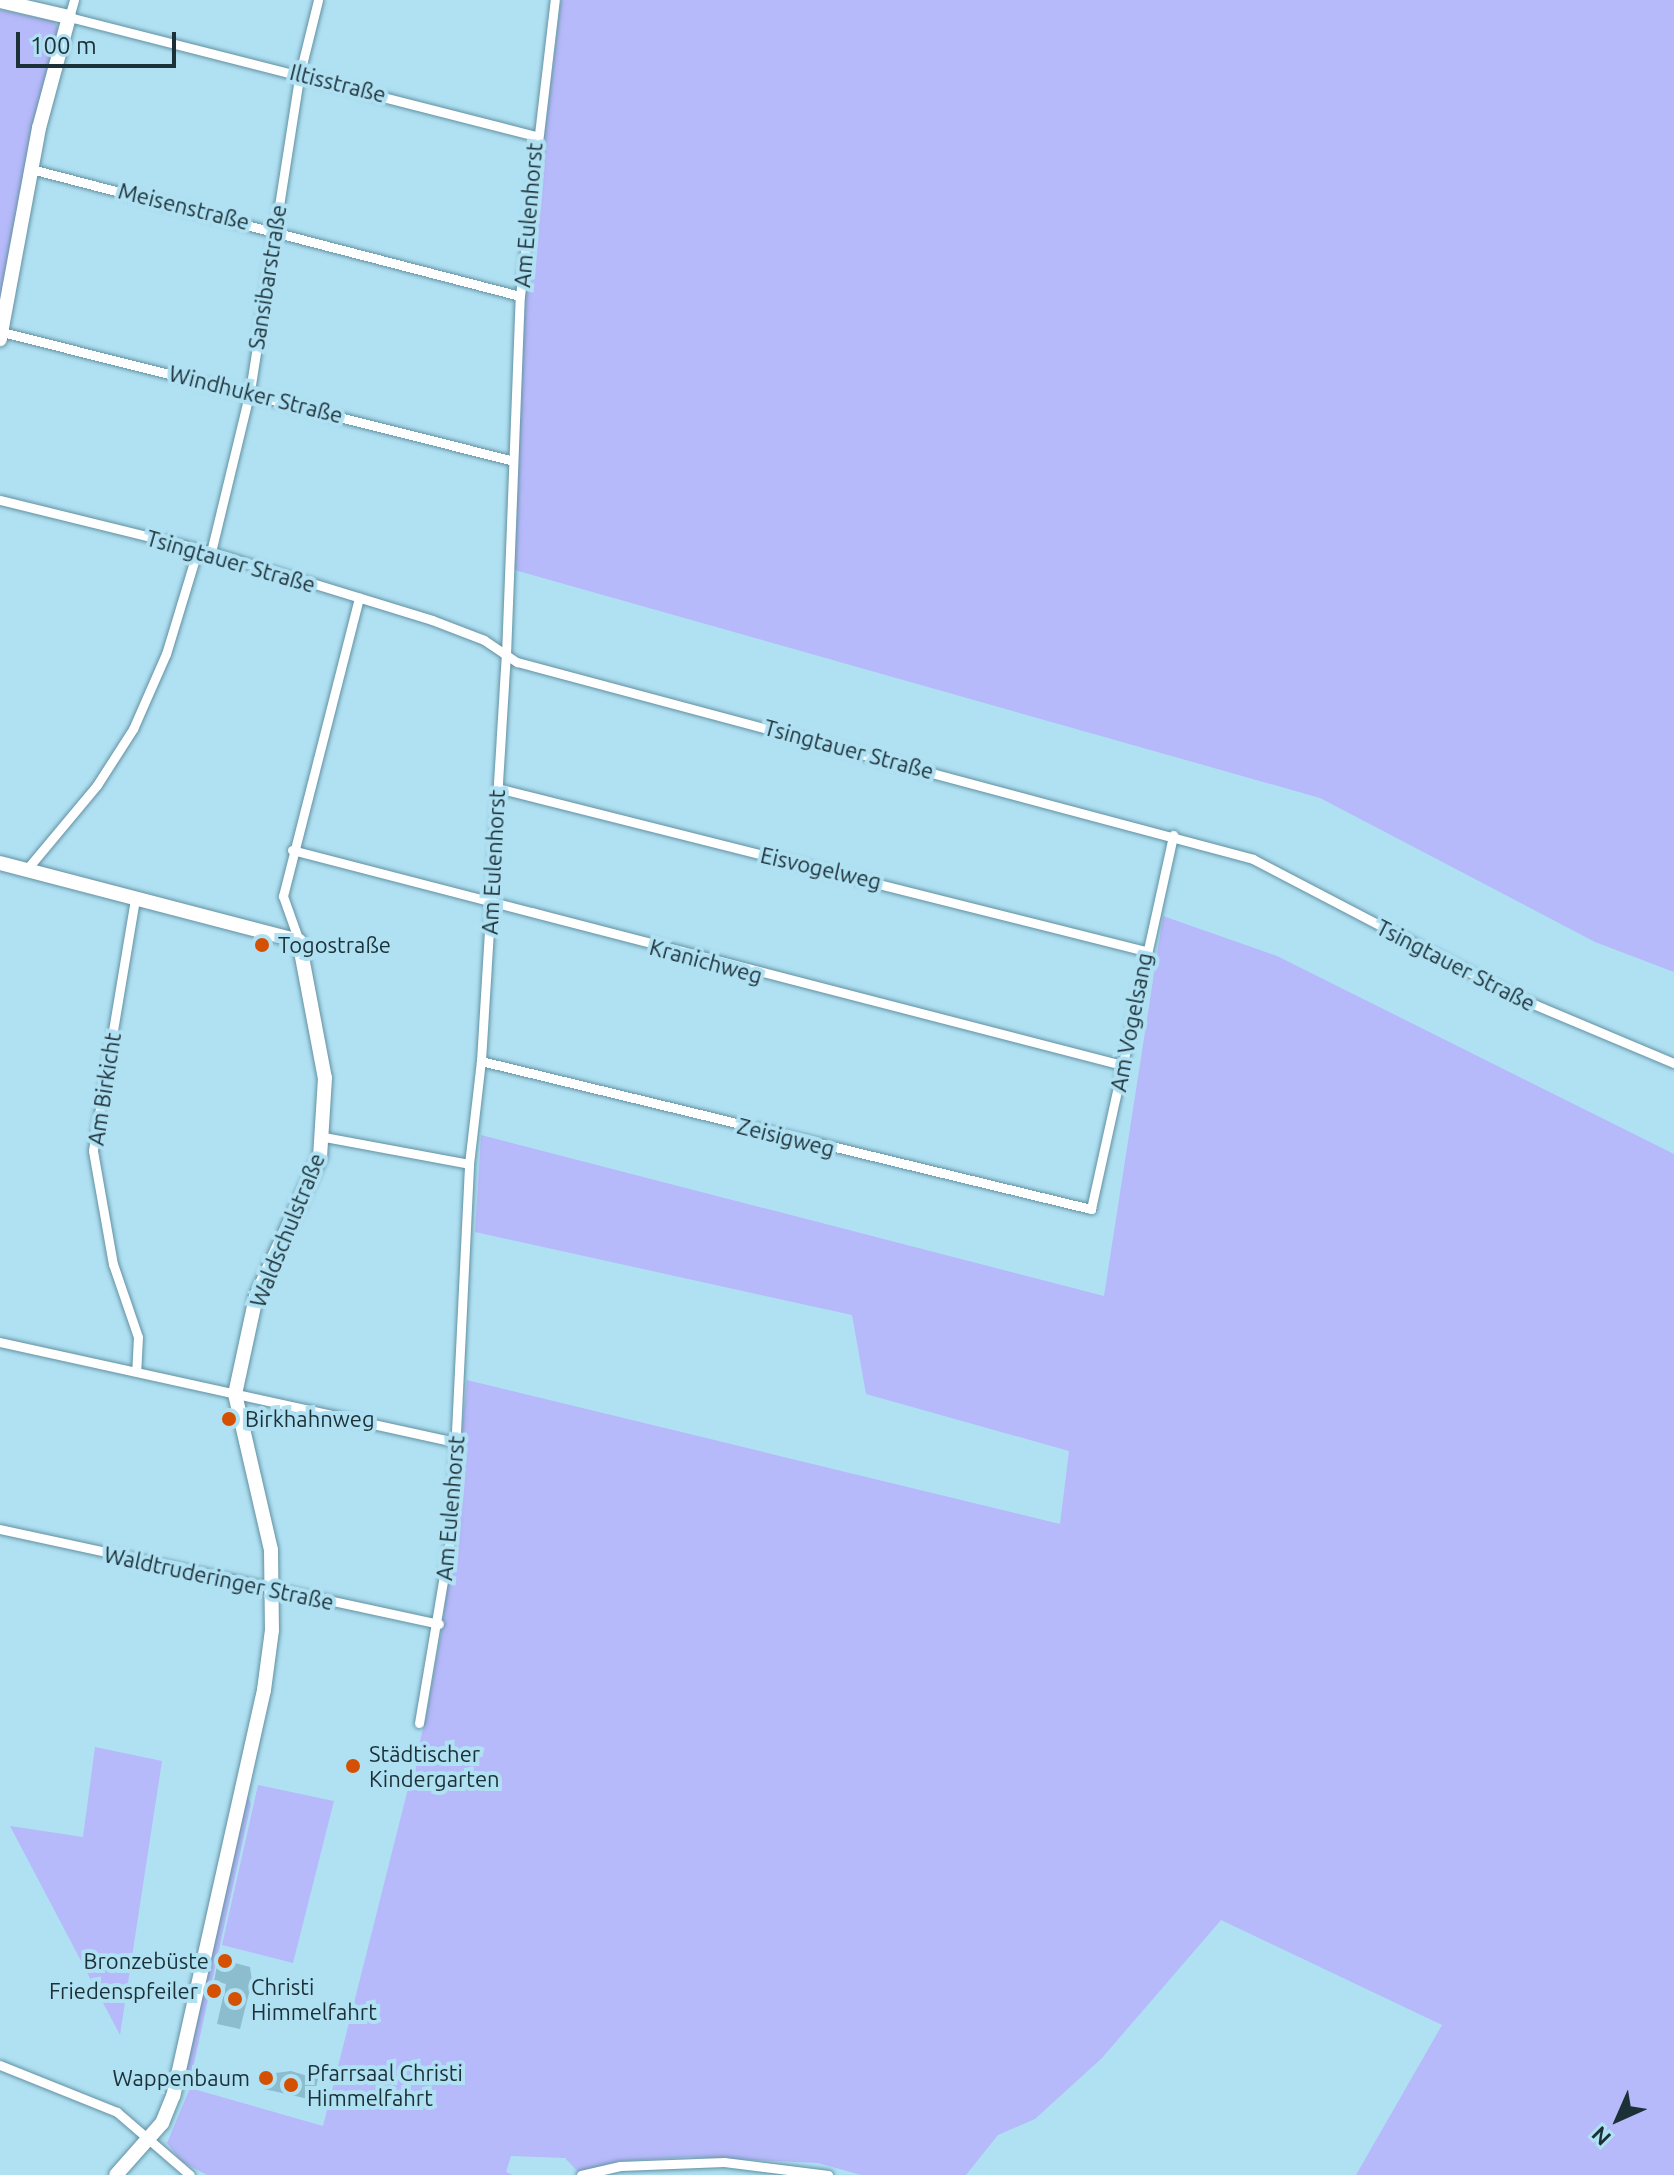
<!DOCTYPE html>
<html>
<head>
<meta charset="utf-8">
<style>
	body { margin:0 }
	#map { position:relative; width:1674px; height:2175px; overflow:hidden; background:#b0e1f3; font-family:Ubuntu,sans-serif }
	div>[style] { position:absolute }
	.green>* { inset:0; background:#b6b9fa }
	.building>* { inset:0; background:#8cbdce }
	.roads { filter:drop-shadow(0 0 2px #6291a2) drop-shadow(0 0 2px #6291a2) }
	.street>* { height:9px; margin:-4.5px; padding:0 4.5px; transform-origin:4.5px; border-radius:4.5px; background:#fff }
	.secondary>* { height:14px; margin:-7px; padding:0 7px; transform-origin:7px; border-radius:7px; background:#fff }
	.dots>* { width:22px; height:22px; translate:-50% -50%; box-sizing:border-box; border:4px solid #b0e1f3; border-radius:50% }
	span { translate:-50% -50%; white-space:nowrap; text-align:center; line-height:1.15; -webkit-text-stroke:8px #b0e1f3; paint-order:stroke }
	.street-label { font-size:22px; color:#1c3037 }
	.poi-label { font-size:22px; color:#1c3037 }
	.left { translate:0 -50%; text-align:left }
	.right { translate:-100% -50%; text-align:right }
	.north { position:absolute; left:1578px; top:2079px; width:80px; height:80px; -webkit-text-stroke:6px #b0e1f3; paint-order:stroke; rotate:225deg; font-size:22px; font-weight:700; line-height:32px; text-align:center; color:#1c3037 }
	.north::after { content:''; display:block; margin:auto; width:28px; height:36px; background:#1c3037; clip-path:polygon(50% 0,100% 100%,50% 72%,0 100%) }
	.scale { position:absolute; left:16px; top:32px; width:160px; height:36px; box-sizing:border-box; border:4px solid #1c3037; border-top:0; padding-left:10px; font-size:24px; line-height:28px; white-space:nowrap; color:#1c3037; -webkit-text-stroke:6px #b0e1f3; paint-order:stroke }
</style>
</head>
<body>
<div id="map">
	<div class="green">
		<i style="clip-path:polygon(561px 0,1674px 0,1674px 972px,1595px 942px,1320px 798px,511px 569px,525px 296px)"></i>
		<i style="clip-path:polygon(0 10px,54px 21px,58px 28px,0 309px)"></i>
		<i style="clip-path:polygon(1163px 916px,1277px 956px,1674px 1154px,1674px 2175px,1356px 2175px,1442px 2025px,1221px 1920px,1102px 2058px,1035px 2119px,998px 2135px,966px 2175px,861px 2175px,818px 2163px,690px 2157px,620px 2161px,579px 2173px,565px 2158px,511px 2156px,506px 2172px,513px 2175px,207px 2175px,181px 2161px,167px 2143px,190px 2088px,323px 2126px,425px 1721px,443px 1622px,467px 1380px,1060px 1524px,1069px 1451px,866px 1394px,852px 1315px,475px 1232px,481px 1135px,1104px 1296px)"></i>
		<i style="clip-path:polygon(95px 1747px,162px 1761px,120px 2035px,10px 1826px,83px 1837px)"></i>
		<i style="clip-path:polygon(242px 1782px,251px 1804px,191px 2077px,178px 2074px)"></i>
		<i style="clip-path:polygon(258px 1785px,334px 1801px,293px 1963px,222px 1945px)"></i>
	</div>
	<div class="building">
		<i style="clip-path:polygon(235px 1963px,250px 1967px,252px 1981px,240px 2029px,217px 2024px,226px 1984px,214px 1981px,217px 1966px)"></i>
		<i style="clip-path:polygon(291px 2071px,318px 2079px,313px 2100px,264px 2089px,267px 2074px)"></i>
	</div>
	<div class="roads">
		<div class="street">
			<i style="left:74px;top:0;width:18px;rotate:106deg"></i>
			<i style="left:69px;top:17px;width:481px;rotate:14.3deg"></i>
			<i style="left:31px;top:169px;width:505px;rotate:14.56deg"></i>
			<i style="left:2px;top:332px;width:524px;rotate:14.14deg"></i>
			<i style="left:0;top:500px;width:217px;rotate:13.8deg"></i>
			<i style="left:211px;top:552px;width:231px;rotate:17.1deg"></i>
			<i style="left:432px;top:620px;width:56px;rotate:21deg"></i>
			<i style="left:484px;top:640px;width:40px;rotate:34deg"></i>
			<i style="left:517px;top:662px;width:762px;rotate:14.98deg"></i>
			<i style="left:1253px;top:859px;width:300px;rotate:27.6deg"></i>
			<i style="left:1519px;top:998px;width:168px;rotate:22.8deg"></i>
			<i style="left:211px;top:552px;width:166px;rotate:-76.4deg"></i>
			<i style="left:250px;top:391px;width:322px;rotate:-81.1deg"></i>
			<i style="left:300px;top:73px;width:75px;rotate:-76.1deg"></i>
			<i style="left:497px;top:788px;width:668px;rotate:14.12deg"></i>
			<i style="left:292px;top:850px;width:857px;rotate:14.52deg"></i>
			<i style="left:27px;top:869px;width:109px;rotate:-50.2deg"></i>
			<i style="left:97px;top:785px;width:67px;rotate:-57.3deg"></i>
			<i style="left:133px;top:729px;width:82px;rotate:-66.3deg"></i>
			<i style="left:166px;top:654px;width:110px;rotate:-73.1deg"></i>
			<i style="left:135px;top:899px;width:255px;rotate:99.5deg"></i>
			<i style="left:93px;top:1151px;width:115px;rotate:80deg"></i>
			<i style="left:113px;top:1264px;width:77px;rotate:71.1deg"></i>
			<i style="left:138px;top:1337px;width:33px;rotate:93deg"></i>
			<i style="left:299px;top:941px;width:48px;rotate:-109.6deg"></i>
			<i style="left:283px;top:896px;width:308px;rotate:-75.7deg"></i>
			<i style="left:481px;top:1061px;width:628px;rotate:13.64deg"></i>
			<i style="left:1091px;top:1209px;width:383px;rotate:-77.6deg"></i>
			<i style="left:324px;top:1137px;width:147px;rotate:10.5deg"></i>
			<i style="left:0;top:1342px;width:467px;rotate:12.4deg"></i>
			<i style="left:0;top:1529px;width:449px;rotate:12.2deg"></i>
			<i style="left:419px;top:1723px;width:192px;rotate:-80.4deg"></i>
			<i style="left:451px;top:1534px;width:370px;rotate:-87.2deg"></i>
			<i style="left:469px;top:1164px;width:104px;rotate:-83.4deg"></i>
			<i style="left:481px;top:1061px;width:407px;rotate:-86.5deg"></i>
			<i style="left:506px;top:655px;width:359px;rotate:-87.8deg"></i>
			<i style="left:520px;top:296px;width:298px;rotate:-83.3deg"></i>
			<i style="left:0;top:2065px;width:126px;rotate:21.9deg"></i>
			<i style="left:117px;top:2112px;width:96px;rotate:40.8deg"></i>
			<i style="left:581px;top:2175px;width:40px;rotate:-13deg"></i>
			<i style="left:620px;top:2166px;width:104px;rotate:-2.2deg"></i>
			<i style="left:724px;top:2162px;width:105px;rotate:7.1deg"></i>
		</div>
		<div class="secondary">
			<i style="left:0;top:1px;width:71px;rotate:13.1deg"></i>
			<i style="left:69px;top:17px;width:115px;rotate:105.1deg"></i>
			<i style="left:39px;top:128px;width:215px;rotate:100.5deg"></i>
			<i style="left:0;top:863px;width:309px;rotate:14.6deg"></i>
			<i style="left:299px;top:941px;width:139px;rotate:79.3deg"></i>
			<i style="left:325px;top:1078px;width:79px;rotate:93.6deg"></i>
			<i style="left:320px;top:1157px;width:154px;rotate:114.6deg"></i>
			<i style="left:256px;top:1297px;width:99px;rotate:102.2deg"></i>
			<i style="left:235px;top:1394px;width:160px;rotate:77deg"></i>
			<i style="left:271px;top:1550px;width:80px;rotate:89.3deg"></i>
			<i style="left:272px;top:1630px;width:61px;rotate:97.6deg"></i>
			<i style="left:264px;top:1690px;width:416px;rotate:102.6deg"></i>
			<i style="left:173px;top:2096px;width:29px;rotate:112deg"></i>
			<i style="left:162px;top:2123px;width:69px;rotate:131.5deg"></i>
		</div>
	</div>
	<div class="dots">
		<i style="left:262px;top:945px;background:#d45002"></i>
		<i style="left:229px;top:1419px;background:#d45002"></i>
		<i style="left:353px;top:1766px;background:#d45002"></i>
		<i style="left:225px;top:1961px;background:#d45002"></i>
		<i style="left:214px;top:1991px;background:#d45002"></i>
		<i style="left:235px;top:1999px;background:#d45002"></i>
		<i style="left:266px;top:2078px;background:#d45002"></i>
		<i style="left:291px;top:2085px;background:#d45002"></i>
	</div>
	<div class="street-label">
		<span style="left:338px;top:83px;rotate:14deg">Iltisstraße</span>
		<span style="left:184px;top:206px;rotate:14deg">Meisenstraße</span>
		<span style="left:528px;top:215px;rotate:-85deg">Am Eulenhorst</span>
		<span style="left:267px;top:277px;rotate:-81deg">Sansibarstraße</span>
		<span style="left:256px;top:394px;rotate:14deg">Windhuker Straße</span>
		<span style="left:231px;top:561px;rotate:16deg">Tsingtauer Straße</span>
		<span style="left:849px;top:749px;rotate:15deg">Tsingtauer Straße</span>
		<span style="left:493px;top:862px;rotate:-87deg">Am Eulenhorst</span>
		<span style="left:821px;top:868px;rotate:13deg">Eisvogelweg</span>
		<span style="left:706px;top:961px;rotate:15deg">Kranichweg</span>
		<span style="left:1456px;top:965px;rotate:27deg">Tsingtauer Straße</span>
		<span style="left:1131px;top:1022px;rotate:-79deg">Am Vogelsang</span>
		<span style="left:104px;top:1089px;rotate:-81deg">Am Birkicht</span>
		<span style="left:786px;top:1137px;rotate:14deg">Zeisigweg</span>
		<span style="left:287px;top:1230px;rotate:-68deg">Waldschulstraße</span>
		<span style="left:450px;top:1508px;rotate:-85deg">Am Eulenhorst</span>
		<span style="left:219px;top:1578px;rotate:12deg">Waldtruderinger Straße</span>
	</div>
	<div class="poi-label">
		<span class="left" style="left:278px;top:945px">Togostraße</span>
		<span class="left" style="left:245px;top:1419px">Birkhahnweg</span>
		<span class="left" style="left:369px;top:1766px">Städtischer<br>Kindergarten</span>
		<span class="right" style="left:209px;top:1961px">Bronzebüste</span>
		<span class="left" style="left:251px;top:1999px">Christi<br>Himmelfahrt</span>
		<span class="right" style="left:198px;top:1991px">Friedenspfeiler</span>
		<span class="left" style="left:307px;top:2085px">Pfarrsaal Christi<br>Himmelfahrt</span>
		<span class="right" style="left:250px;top:2078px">Wappenbaum</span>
	</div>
	<div class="north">N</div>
	<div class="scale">100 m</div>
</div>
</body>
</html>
